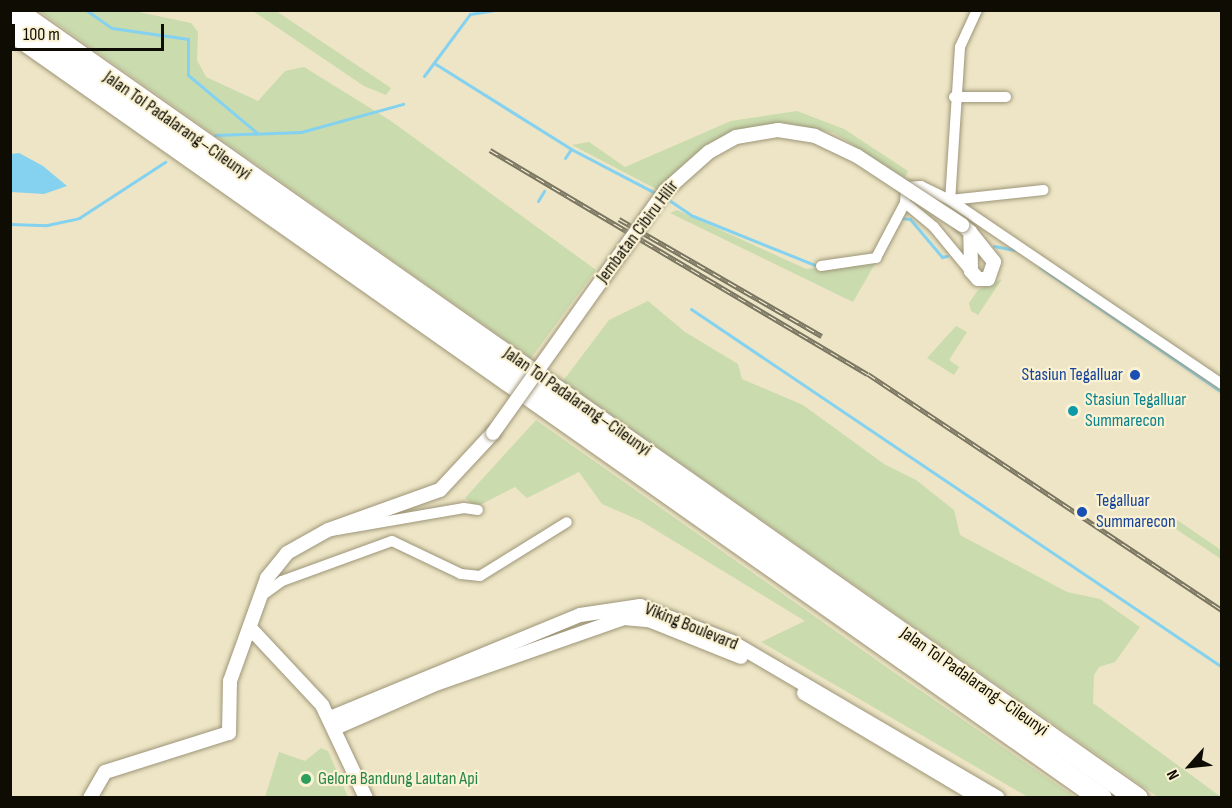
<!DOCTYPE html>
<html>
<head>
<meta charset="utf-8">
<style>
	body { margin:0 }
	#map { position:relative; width:1232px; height:808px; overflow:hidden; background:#ede5c5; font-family:"Sofia Sans Condensed",sans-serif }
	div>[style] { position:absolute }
	.green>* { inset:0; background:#cadbae }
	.water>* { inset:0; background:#84d2ef }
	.stream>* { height:3px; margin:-1.5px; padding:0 1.5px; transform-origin:1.5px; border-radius:1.5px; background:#84d2ef }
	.roads { filter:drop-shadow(0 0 2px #9d9578) drop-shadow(0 0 2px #9d9578) }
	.minor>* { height:10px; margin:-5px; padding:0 5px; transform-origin:5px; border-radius:5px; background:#fff }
	.tertiary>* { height:14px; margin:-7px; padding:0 7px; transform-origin:7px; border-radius:7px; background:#fff }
	.motorway>* { height:21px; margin:-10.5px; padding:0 10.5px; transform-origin:10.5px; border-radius:10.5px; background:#fff }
	.rail>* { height:5px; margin-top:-2.5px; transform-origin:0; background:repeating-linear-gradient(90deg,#faf2d2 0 9px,#7a7561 0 18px); box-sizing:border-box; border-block:2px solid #7a7561 }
	.bridges { filter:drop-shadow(0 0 2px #9d9578) drop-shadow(0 0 2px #9d9578) }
	.tertiary-bridge>* { height:14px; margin:-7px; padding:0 7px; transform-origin:7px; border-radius:7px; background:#fff }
	.dots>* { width:16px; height:16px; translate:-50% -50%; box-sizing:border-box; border:3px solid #faf2d2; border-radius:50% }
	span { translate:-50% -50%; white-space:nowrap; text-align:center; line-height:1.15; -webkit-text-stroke:4.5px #faf2d2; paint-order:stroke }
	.street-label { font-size:18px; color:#0f0c03 }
	.transit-label { font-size:18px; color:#164399 }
	.right { translate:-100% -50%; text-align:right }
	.left { translate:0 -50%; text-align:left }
	.culture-label { font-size:18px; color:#0d838f }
	.leisure-label { font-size:18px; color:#27864d }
	.frame { position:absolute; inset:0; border:12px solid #0f0c03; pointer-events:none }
	.north { position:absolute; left:1160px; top:736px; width:60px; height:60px; -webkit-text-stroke:4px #faf2d2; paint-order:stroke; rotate:243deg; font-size:16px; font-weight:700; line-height:24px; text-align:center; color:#0f0c03 }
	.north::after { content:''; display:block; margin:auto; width:21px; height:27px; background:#0f0c03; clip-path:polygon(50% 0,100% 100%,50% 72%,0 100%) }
	.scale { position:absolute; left:12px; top:24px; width:152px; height:27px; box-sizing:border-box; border:3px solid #0f0c03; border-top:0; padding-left:8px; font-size:18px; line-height:21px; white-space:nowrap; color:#0f0c03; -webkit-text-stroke:4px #faf2d2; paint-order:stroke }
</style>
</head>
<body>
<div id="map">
	<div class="green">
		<i style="clip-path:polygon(39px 11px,134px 11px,191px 23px,198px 32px,197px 60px,206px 77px,258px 101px,285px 71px,304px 67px,391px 121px,596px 270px,531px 358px)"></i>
		<i style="clip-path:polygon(253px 11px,276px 11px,391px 88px,386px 95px,364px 86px)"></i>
		<i style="clip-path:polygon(797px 111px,844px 129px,908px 171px,905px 178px,834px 133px,782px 122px,710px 142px,660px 191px,572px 145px,589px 142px,625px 167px,731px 121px)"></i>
		<i style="clip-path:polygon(677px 210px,806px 269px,876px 262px,853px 302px,670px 213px)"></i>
		<i style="clip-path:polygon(1002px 279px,978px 315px,971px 311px,969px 303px,978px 290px)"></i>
		<i style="clip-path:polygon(648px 301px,685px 332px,738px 364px,742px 379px,803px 405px,884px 464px,916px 480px,954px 510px,960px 535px,1067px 592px,1100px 599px,1140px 627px,1115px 662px,1099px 667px,1094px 675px,1093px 703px,1221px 797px,1158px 797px,563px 381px,609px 320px)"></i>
		<i style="clip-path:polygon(956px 326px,967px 332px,949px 360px,959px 367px,954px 375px,927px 358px)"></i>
		<i style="clip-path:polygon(536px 420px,892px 671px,1075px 797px,1028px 797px,761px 642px,805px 621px,641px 521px,602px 504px,579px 472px,527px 498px,515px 487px,476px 507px,465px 498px)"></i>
		<i style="clip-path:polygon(1177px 520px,1221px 550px,1221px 559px,1173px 527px)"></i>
		<i style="clip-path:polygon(321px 748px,328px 751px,348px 797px,265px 797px,279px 752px,305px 761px)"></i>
	</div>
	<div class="water">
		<i style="clip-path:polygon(19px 153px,43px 166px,67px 186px,44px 194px,11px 192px,11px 154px)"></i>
	</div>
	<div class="stream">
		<i style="left:86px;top:10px;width:32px;rotate:35deg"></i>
		<i style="left:112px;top:28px;width:77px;rotate:8.2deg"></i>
		<i style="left:188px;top:39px;width:36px;rotate:90deg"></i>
		<i style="left:188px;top:75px;width:90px;rotate:40deg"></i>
		<i style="left:434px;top:63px;width:162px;rotate:32.1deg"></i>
		<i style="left:571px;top:149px;width:97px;rotate:27.6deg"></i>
		<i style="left:424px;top:76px;width:77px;rotate:-53.4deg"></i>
		<i style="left:470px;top:14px;width:24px;rotate:-9deg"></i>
		<i style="left:215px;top:135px;width:86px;rotate:-2deg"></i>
		<i style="left:301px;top:132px;width:106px;rotate:-15.4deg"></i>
		<i style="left:565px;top:158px;width:11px;rotate:-56deg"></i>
		<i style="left:666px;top:198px;width:32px;rotate:34deg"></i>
		<i style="left:693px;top:216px;width:137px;rotate:21.9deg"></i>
		<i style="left:538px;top:201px;width:12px;rotate:-59deg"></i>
		<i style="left:901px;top:218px;width:9px;rotate:6deg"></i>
		<i style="left:910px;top:219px;width:50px;rotate:49.9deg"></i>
		<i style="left:942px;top:257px;width:5px;rotate:-11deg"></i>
		<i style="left:10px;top:224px;width:37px;rotate:2deg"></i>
		<i style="left:47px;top:225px;width:33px;rotate:-12deg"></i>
		<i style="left:79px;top:218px;width:103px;rotate:-33.1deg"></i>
		<i style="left:994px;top:246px;width:21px;rotate:11deg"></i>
		<i style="left:1040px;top:267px;width:221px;rotate:34.5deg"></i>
		<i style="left:691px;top:309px;width:640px;rotate:33.99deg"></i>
	</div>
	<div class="roads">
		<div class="minor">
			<i style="left:977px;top:10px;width:41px;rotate:114.7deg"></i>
			<i style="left:960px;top:47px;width:153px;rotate:93.7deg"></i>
			<i style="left:950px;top:200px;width:94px;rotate:-6.1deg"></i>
			<i style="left:954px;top:97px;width:52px"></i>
			<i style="left:821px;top:266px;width:56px;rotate:-8.3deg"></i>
			<i style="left:876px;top:258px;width:62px;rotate:-62.2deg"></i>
			<i style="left:976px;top:278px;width:66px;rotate:-129.5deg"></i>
			<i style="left:934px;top:227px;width:38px;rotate:-140deg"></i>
			<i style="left:905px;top:203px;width:16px;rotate:-86deg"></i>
			<i style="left:906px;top:187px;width:15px;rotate:-4deg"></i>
			<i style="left:921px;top:186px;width:32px;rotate:26deg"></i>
			<i style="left:950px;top:200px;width:328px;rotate:34.1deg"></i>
			<i style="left:331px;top:531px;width:135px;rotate:-9.8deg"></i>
			<i style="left:464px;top:508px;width:14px;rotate:8deg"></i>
			<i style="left:260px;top:597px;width:27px;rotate:-36deg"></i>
			<i style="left:282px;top:581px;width:117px;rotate:-20deg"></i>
			<i style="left:392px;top:541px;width:76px;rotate:25.6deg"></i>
			<i style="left:461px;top:574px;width:19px;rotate:6deg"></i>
			<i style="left:480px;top:576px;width:102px;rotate:-31.8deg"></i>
		</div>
		<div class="tertiary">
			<i style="left:962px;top:225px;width:11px;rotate:41deg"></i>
			<i style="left:970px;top:232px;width:38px;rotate:51deg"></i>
			<i style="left:994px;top:262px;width:18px;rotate:109deg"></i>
			<i style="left:988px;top:279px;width:10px;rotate:180deg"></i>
			<i style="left:978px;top:279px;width:11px;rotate:-131deg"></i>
			<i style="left:971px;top:271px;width:39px;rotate:-91deg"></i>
			<i style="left:251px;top:629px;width:104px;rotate:46.9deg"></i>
			<i style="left:322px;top:705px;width:103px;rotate:64.7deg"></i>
			<i style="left:804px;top:693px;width:205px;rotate:30.8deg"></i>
			<i style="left:330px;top:718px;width:270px;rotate:-22.4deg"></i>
			<i style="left:580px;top:615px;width:61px;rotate:-8.5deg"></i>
			<i style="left:640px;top:606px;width:99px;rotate:21.4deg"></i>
			<i style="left:732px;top:642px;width:308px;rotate:30.4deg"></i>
			<i style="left:335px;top:728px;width:107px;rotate:-23.7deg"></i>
			<i style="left:433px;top:685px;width:202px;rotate:-19.3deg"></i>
			<i style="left:624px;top:618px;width:25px;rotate:5deg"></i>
			<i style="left:649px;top:620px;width:99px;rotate:21.9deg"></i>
			<i style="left:90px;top:798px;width:30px;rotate:-60deg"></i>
			<i style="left:105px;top:772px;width:130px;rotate:-17.5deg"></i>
			<i style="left:229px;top:733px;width:52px;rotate:-88.9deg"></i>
			<i style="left:230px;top:681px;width:109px;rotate:-70.2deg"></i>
			<i style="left:267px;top:578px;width:32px;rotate:-51deg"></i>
			<i style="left:287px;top:553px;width:47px;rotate:-29.3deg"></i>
			<i style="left:328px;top:530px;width:119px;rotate:-19.7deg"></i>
			<i style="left:440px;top:490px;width:78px;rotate:-47.1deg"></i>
		</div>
		<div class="motorway">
			<i style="left:15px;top:10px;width:1371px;rotate:35.08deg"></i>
			<i style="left:10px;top:30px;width:1334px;rotate:35.14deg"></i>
		</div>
	</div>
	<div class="rail">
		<i style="left:490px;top:150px;width:439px;rotate:30.7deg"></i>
		<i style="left:868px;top:374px;width:425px;rotate:33.7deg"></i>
		<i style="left:619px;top:219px;width:234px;rotate:30deg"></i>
	</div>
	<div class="bridges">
		<div class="tertiary-bridge">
			<i style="left:493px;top:433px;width:297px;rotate:-54.6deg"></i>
			<i style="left:665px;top:191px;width:59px;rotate:-41.6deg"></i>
			<i style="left:709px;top:152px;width:31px;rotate:-29deg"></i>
			<i style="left:736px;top:137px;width:43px;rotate:-9.5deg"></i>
			<i style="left:778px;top:130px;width:37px;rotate:9deg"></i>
			<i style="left:815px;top:136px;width:47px;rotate:25.5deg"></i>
			<i style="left:857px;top:156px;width:126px;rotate:33.3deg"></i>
		</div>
	</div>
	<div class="dots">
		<i style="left:1135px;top:375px;background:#1a4fb4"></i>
		<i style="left:1073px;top:411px;background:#0f9aa8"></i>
		<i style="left:1082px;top:512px;background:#1a4fb4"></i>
		<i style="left:306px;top:779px;background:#2e9e5b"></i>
	</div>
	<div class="street-label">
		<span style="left:177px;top:126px;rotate:35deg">Jalan Tol Padalarang–Cileunyi</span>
		<span style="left:638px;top:232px;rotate:-53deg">Jembatan Cibiru Hilir</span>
		<span style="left:577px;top:402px;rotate:35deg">Jalan Tol Padalarang–Cileunyi</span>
		<span style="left:691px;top:627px;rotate:22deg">Viking Boulevard</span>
		<span style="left:974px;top:682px;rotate:35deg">Jalan Tol Padalarang–Cileunyi</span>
	</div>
	<div class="transit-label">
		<span class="right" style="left:1123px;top:375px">Stasiun Tegalluar</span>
		<span class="left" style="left:1096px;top:512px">Tegalluar<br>Summarecon</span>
	</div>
	<div class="culture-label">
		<span class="left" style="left:1085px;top:411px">Stasiun Tegalluar<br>Summarecon</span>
	</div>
	<div class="leisure-label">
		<span class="left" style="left:318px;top:779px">Gelora Bandung Lautan Api</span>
	</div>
	<div class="frame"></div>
	<div class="north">N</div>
	<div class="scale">100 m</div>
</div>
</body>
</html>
